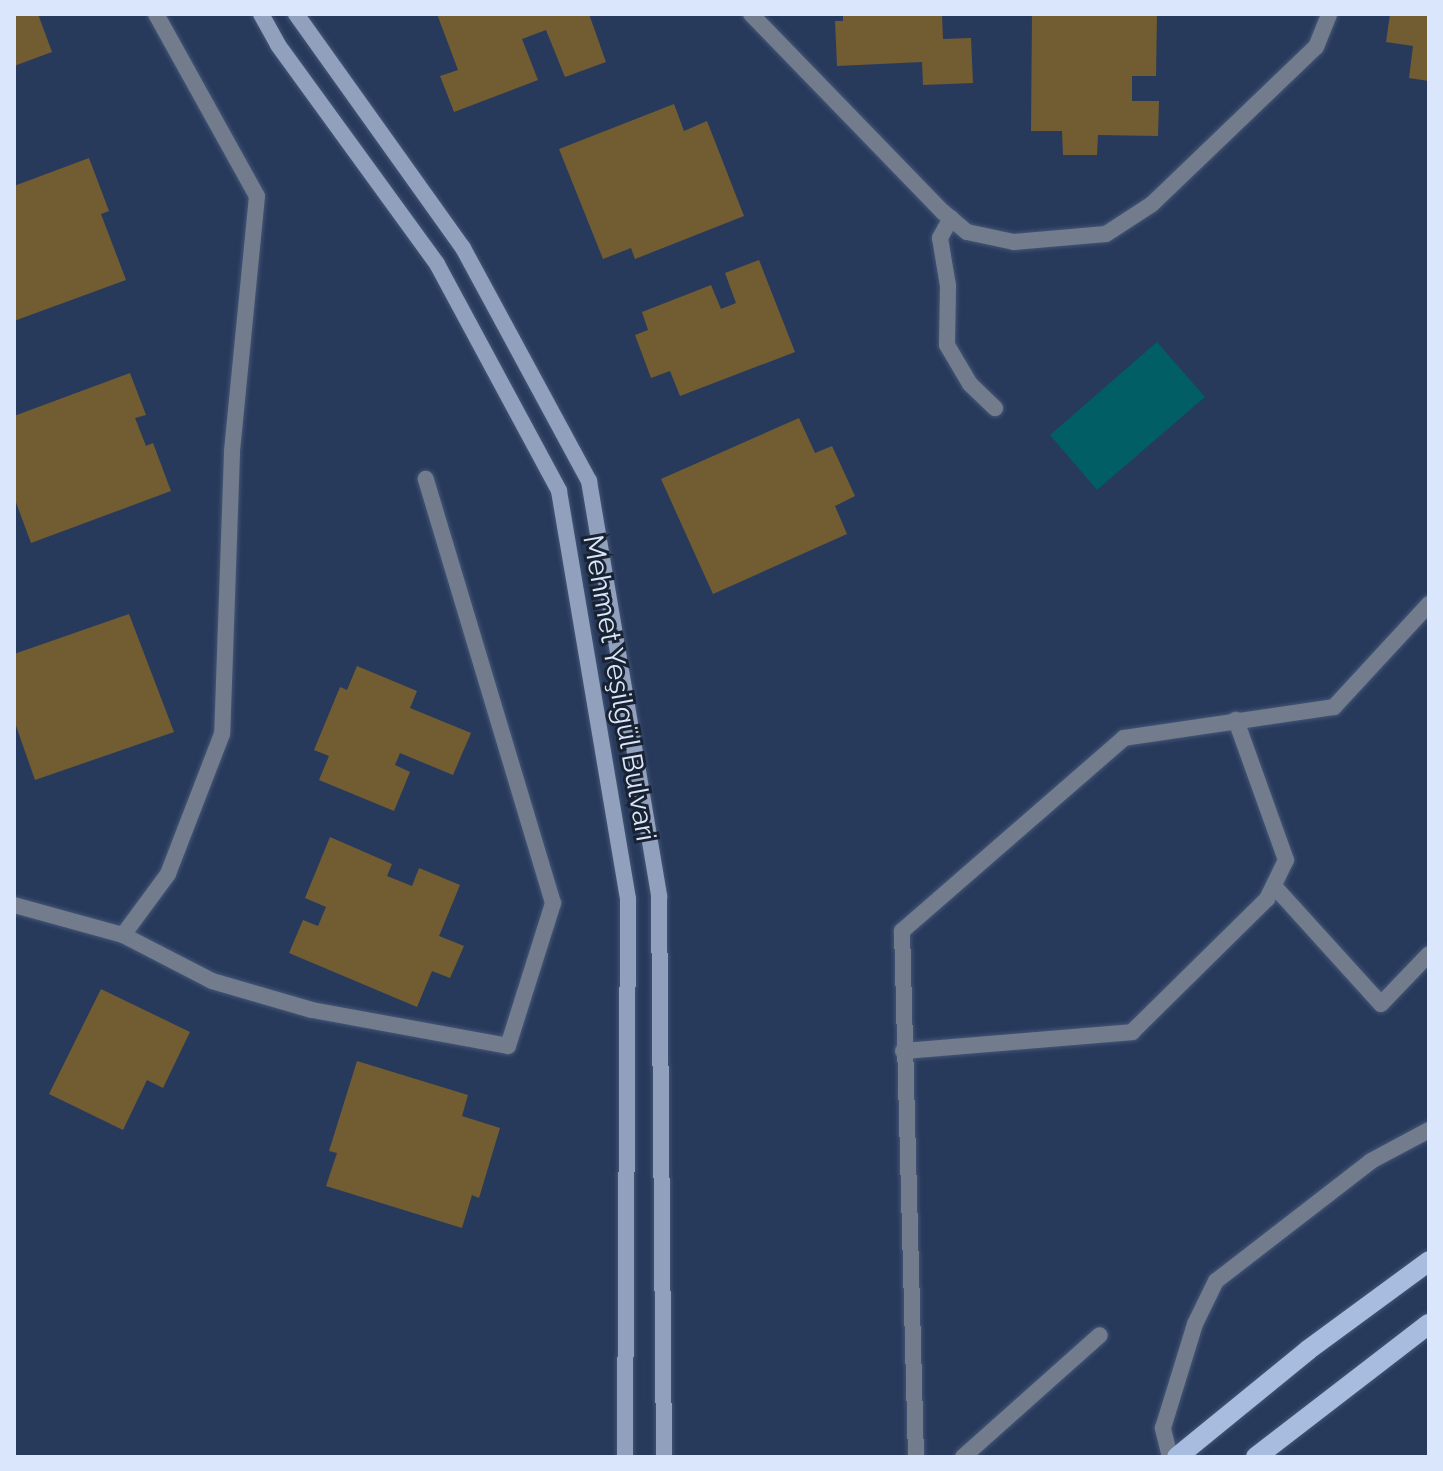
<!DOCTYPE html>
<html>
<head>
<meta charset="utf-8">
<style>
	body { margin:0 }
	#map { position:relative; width:1443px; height:1471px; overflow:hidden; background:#283a5c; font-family:Raleway,sans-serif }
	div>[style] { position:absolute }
	.water>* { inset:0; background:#005e64 }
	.building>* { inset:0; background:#725c32 }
	.roads { filter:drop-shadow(0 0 2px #445676) drop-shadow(0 0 2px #445676) }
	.lane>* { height:16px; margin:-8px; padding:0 8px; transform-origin:8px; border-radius:8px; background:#727c8d }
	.street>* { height:16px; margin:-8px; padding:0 8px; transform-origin:8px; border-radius:8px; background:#727c8d }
	.secondary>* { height:16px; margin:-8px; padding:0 8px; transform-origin:8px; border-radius:8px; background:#91a0bc }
	.primary>* { height:20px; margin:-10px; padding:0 10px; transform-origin:10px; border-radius:10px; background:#a8bce0 }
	span { translate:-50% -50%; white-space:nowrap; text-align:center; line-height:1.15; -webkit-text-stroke:6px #192231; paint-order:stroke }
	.street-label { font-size:28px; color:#dae6fc }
	.frame { position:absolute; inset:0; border:16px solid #dae6fc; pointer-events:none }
</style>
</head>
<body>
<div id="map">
	<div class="water">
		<i style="clip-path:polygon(1157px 342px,1205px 397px,1097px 490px,1050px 435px)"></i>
	</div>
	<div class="building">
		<i style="clip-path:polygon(14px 14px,38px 14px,52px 52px,14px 66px)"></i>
		<i style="clip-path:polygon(437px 14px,589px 14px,606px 62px,565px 77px,546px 30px,522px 39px,538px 80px,454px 112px,440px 76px,458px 70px)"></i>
		<i style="clip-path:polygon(843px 14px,942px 14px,943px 39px,971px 38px,973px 83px,923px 85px,922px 62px,837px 66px,835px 21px,843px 21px)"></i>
		<i style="clip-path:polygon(1032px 14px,1157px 14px,1156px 76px,1132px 76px,1132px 101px,1159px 101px,1158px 136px,1098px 135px,1097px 155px,1063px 155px,1062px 131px,1031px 131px)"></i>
		<i style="clip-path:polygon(1390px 14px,1429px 14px,1429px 81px,1409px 78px,1413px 46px,1386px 42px)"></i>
		<i style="clip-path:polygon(674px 104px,684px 131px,707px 121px,744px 216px,635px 259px,631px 248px,603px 259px,559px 149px)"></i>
		<i style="clip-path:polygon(89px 158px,109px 211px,101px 214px,126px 280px,14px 321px,14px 186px)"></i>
		<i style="clip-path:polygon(759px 260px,795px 352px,680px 396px,670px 371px,651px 378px,635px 335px,648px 330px,642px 312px,711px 285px,721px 309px,736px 303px,725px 273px)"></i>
		<i style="clip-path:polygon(130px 373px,146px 415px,135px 418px,146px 446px,153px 443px,171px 491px,31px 543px,14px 497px,14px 416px)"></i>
		<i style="clip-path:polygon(799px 418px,815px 453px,832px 446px,855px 496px,835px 506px,847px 534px,713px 594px,661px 479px)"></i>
		<i style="clip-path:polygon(129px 614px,174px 732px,35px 780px,14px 720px,14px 654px)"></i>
		<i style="clip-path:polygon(357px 666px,417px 691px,410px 708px,471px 733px,453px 775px,400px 753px,395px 765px,410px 772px,394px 811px,319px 780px,329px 756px,314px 750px,340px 687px,347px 690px)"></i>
		<i style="clip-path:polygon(330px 837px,392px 864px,387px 876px,412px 886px,419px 868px,460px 885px,439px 936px,464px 946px,450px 978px,432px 971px,417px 1007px,289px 953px,303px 920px,318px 926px,326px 907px,305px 898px)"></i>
		<i style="clip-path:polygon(101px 989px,190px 1032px,163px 1088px,147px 1080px,123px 1130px,49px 1094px)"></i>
		<i style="clip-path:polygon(357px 1061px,468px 1095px,462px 1116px,500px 1128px,479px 1198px,472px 1195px,462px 1228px,326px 1186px,337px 1153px,329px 1151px)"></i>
	</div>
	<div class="roads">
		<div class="lane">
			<i style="left:951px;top:218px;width:23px;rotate:119deg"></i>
			<i style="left:940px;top:238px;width:49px;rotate:80.5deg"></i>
			<i style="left:948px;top:286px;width:59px;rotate:91deg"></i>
			<i style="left:947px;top:345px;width:45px;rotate:59.5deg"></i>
			<i style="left:970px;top:384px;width:35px;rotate:44deg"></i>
			<i style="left:1274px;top:886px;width:159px;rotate:47.8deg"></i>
			<i style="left:1381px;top:1004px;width:69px;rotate:-46.2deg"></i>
			<i style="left:903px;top:1051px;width:230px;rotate:-4.7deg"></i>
			<i style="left:1132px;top:1032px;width:190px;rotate:-44.6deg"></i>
			<i style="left:1267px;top:899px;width:43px;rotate:-64deg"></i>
			<i style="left:1286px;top:860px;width:149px;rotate:-109.7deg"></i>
			<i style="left:916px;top:1457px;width:526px;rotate:-91.52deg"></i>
			<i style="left:902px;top:931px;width:294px;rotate:-41deg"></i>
			<i style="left:1124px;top:738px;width:212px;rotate:-8.4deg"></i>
			<i style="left:1334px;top:707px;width:140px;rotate:-47.3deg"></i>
			<i style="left:963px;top:1457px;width:183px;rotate:-41.7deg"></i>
			<i style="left:1170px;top:1457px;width:30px;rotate:-104deg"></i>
			<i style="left:1163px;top:1428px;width:109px;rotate:-72.9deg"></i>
			<i style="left:1195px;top:1324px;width:48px;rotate:-64deg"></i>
			<i style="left:1216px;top:1281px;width:196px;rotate:-37.7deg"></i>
			<i style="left:1371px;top:1161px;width:66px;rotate:-28.1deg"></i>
		</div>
		<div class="street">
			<i style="left:156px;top:14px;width:208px;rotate:61deg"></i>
			<i style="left:257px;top:196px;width:258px;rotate:95.6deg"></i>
			<i style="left:232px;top:453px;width:281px;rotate:92deg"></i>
			<i style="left:222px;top:734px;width:150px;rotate:111.1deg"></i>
			<i style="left:168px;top:874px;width:76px;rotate:126.4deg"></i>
			<i style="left:123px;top:935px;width:100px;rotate:27.3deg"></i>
			<i style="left:212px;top:981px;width:104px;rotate:16.2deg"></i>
			<i style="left:312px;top:1010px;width:199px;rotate:10.4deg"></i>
			<i style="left:508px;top:1046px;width:150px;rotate:-72.5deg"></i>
			<i style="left:553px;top:903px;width:443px;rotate:-106.7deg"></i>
			<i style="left:751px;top:14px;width:276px;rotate:45.9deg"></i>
			<i style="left:943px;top:212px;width:31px;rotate:40deg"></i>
			<i style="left:967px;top:232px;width:48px;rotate:12deg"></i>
			<i style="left:1014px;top:242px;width:92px;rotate:-5deg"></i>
			<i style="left:1106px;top:234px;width:55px;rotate:-33.1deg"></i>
			<i style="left:1152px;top:204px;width:227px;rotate:-43.8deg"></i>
			<i style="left:1316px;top:47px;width:35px;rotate:-68deg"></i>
			<i style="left:14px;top:905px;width:113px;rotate:15.4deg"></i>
		</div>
		<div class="secondary">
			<i style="left:261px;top:14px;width:35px;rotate:61deg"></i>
			<i style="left:278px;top:45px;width:271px;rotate:54deg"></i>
			<i style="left:437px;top:264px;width:258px;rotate:61.7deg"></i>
			<i style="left:559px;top:491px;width:414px;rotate:80.4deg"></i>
			<i style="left:628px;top:899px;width:558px;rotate:90.31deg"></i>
			<i style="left:296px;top:14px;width:287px;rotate:54.5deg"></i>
			<i style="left:463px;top:248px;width:265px;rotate:61.6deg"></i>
			<i style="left:589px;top:481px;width:421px;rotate:80.4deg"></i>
			<i style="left:659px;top:896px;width:561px;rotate:89.49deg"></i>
		</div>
		<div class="primary">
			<i style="left:1177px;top:1457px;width:169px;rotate:-39.2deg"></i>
			<i style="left:1308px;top:1350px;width:150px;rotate:-36.3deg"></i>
			<i style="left:1256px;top:1457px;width:218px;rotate:-37.6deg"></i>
		</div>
	</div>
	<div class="street-label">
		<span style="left:619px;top:688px;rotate:80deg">Mehmet Yeşilgül Bulvari</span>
	</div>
	<div class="frame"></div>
</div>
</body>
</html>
